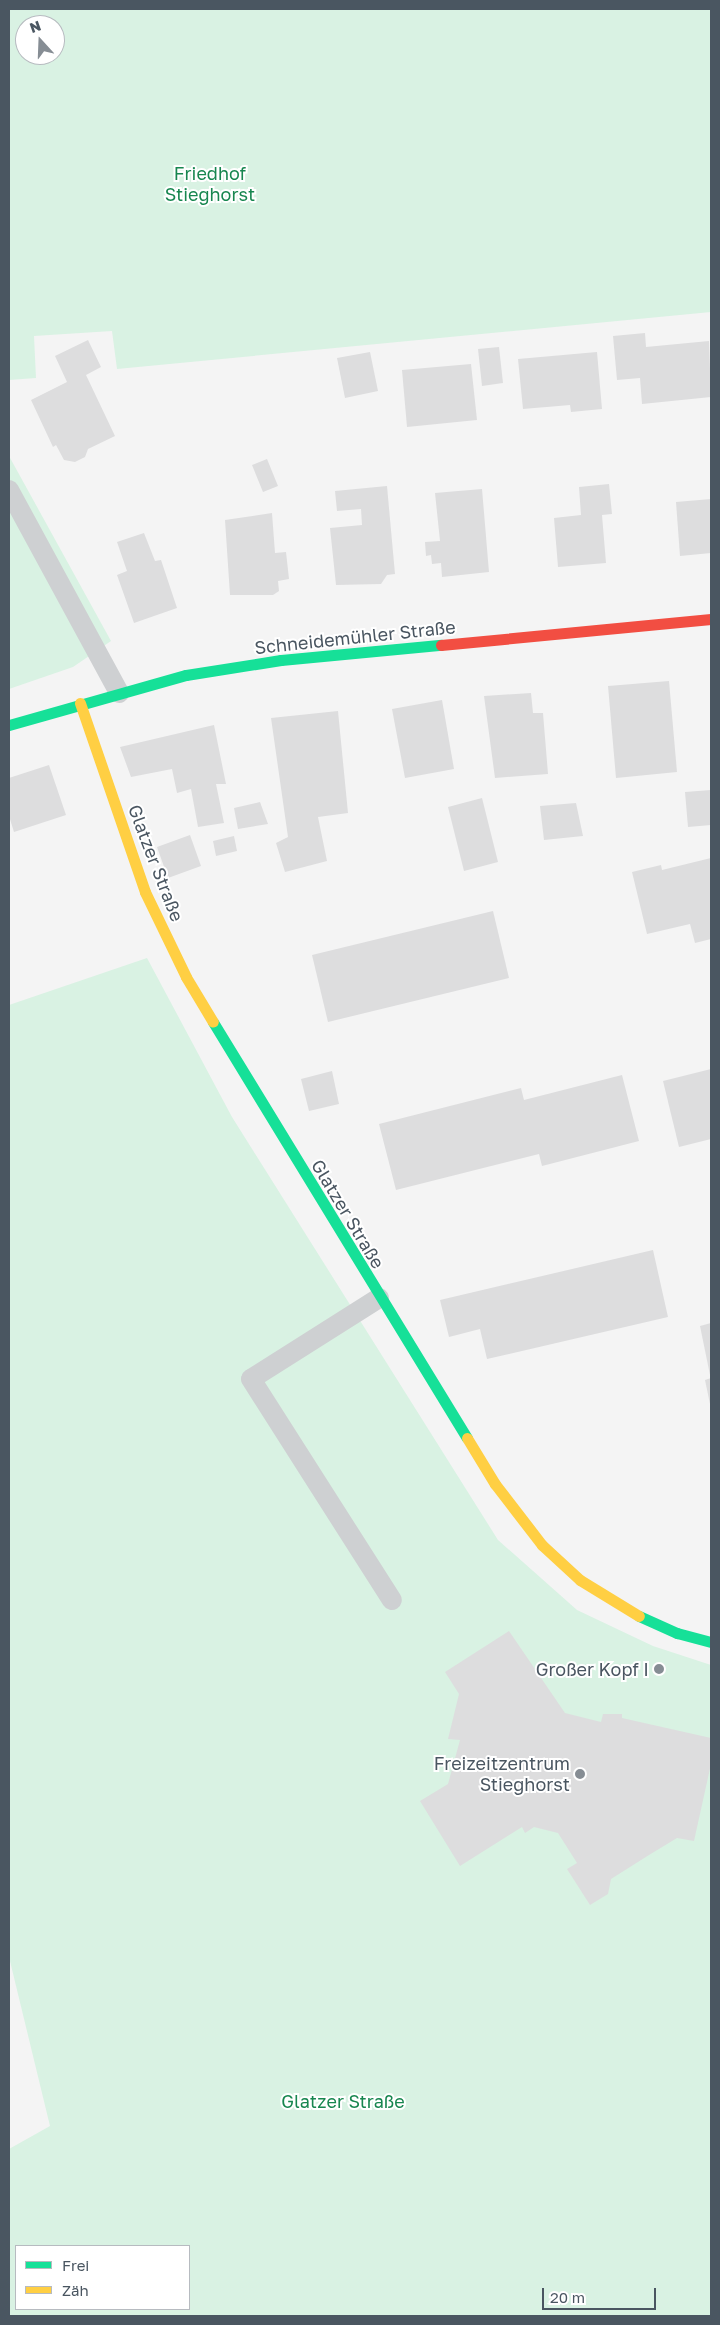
<!DOCTYPE html>
<html>
<head>
<meta charset="utf-8">
<style>
	body { margin:0 }
	#map { position:relative; width:720px; height:2325px; overflow:hidden; background:#f4f4f4; font-family:"Golos Text",sans-serif }
	div>[style] { position:absolute }
	.green>* { inset:0; background:#d9f2e3 }
	.building>* { inset:0; background:#ddddde }
	.lane>* { height:20px; margin:-10px; padding:0 10px; transform-origin:10px; border-radius:10px; background:#ced0d2 }
	.fast>* { height:11px; margin:-5.5px; padding:0 5.5px; transform-origin:5.5px; border-radius:5.5px; background:#16e098 }
	.slow>* { height:11px; margin:-5.5px; padding:0 5.5px; transform-origin:5.5px; border-radius:5.5px; background:#ffcf43 }
	.jam>* { height:11px; margin:-5.5px; padding:0 5.5px; transform-origin:5.5px; border-radius:5.5px; background:#f24e42 }
	.dots>* { width:14px; height:14px; translate:-50% -50%; box-sizing:border-box; border:2px solid #fff; border-radius:50% }
	span { translate:-50% -50%; white-space:nowrap; text-align:center; line-height:1.15; -webkit-text-stroke:4px #fff; paint-order:stroke }
	.park-label { font-size:18px; color:#17864f }
	.street-label { font-size:18px; color:#4a5661 }
	.poi-label { font-size:18px; color:#4a5661 }
	.right { translate:-100% -50%; text-align:right }
	.frame { position:absolute; inset:0; border:10px solid #4a5661; pointer-events:none }
	.legend { position:absolute; left:15px; top:2245px; width:175px; height:65px; box-sizing:border-box; background:#fff; border:1px solid #b7bbc0; margin:0; padding:6px 9px; list-style:none; font-size:15px; color:#4a5661 }
	.legend li { display:flex; align-items:center; gap:10px; height:25px }
	.legend b { width:25px; border:1px solid #b7bbc0 }
	.north { position:absolute; left:15px; top:15px; width:50px; height:50px; box-sizing:border-box; background:#fff; border:1px solid #b7bbc0; border-radius:50%; rotate:340deg; font-size:14px; font-weight:700; line-height:20px; text-align:center; color:#4a5661 }
	.north::after { content:''; display:block; margin:auto; width:18px; height:22px; background:#868d94; clip-path:polygon(50% 0,100% 100%,50% 72%,0 100%) }
	.scale { position:absolute; left:542px; top:2288px; width:114px; height:22px; box-sizing:border-box; border:2px solid #4a5661; border-top:0; padding-left:6px; font-size:15px; line-height:18px; white-space:nowrap; color:#4a5661; -webkit-text-stroke:4px #fff; paint-order:stroke }
</style>
</head>
<body>
<div id="map">
	<div class="green">
		<i style="clip-path:polygon(evenodd,9px 9px,711px 9px,711px 312px,117px 369px,112px 331px,34px 336px,36px 378px,9px 380px,9px 9px,25px 25px,55px 25px,55px 55px,25px 55px,25px 25px)"></i>
		<i style="clip-path:polygon(9px 456px,111px 641px,73px 667px,9px 689px)"></i>
		<i style="clip-path:polygon(evenodd,147px 958px,232px 1117px,498px 1540px,577px 1610px,653px 1646px,711px 1665px,711px 2316px,9px 2316px,9px 2149px,50px 2126px,9px 1957px,9px 1005px,147px 958px,16px 2246px,189px 2246px,189px 2309px,16px 2309px,16px 2246px)"></i>
	</div>
	<div class="building">
		<i style="clip-path:polygon(645px 333px,646px 347px,709px 341px,711px 397px,642px 404px,640px 378px,617px 380px,613px 336px)"></i>
		<i style="clip-path:polygon(88px 340px,101px 367px,86px 375px,115px 436px,88px 449px,85px 457px,75px 462px,64px 460px,56px 445px,53px 447px,31px 400px,67px 382px,55px 356px)"></i>
		<i style="clip-path:polygon(499px 347px,503px 383px,482px 386px,478px 349px)"></i>
		<i style="clip-path:polygon(370px 352px,378px 391px,345px 398px,337px 358px)"></i>
		<i style="clip-path:polygon(597px 352px,602px 409px,571px 412px,570px 405px,523px 409px,518px 359px)"></i>
		<i style="clip-path:polygon(471px 364px,477px 420px,407px 427px,402px 370px)"></i>
		<i style="clip-path:polygon(267px 459px,278px 486px,263px 492px,252px 465px)"></i>
		<i style="clip-path:polygon(609px 484px,612px 514px,602px 515px,606px 563px,558px 567px,554px 518px,581px 515px,579px 487px)"></i>
		<i style="clip-path:polygon(387px 486px,395px 574px,387px 575px,381px 584px,336px 585px,330px 528px,362px 525px,361px 509px,337px 511px,335px 491px)"></i>
		<i style="clip-path:polygon(482px 489px,489px 572px,442px 577px,441px 563px,432px 564px,431px 555px,426px 556px,425px 542px,440px 541px,435px 493px)"></i>
		<i style="clip-path:polygon(711px 499px,711px 553px,680px 556px,676px 502px)"></i>
		<i style="clip-path:polygon(272px 513px,275px 553px,286px 552px,289px 579px,278px 581px,279px 591px,273px 595px,230px 595px,225px 520px)"></i>
		<i style="clip-path:polygon(144px 533px,155px 561px,161px 560px,177px 608px,134px 623px,117px 575px,127px 571px,117px 542px)"></i>
		<i style="clip-path:polygon(669px 681px,677px 772px,616px 778px,608px 686px)"></i>
		<i style="clip-path:polygon(531px 693px,533px 713px,543px 713px,548px 774px,495px 778px,484px 696px)"></i>
		<i style="clip-path:polygon(442px 700px,454px 769px,405px 778px,392px 709px)"></i>
		<i style="clip-path:polygon(338px 711px,348px 813px,318px 817px,327px 861px,285px 872px,276px 843px,288px 837px,271px 718px)"></i>
		<i style="clip-path:polygon(214px 725px,226px 784px,216px 784px,224px 823px,198px 827px,191px 789px,177px 793px,172px 769px,131px 777px,120px 747px)"></i>
		<i style="clip-path:polygon(49px 765px,66px 815px,14px 832px,9px 816px,9px 778px)"></i>
		<i style="clip-path:polygon(711px 790px,711px 825px,688px 827px,685px 792px)"></i>
		<i style="clip-path:polygon(482px 798px,498px 862px,464px 871px,448px 807px)"></i>
		<i style="clip-path:polygon(260px 802px,268px 824px,238px 829px,234px 808px)"></i>
		<i style="clip-path:polygon(576px 803px,583px 836px,544px 840px,540px 806px)"></i>
		<i style="clip-path:polygon(190px 835px,201px 866px,168px 878px,157px 847px)"></i>
		<i style="clip-path:polygon(234px 836px,237px 851px,216px 856px,213px 841px)"></i>
		<i style="clip-path:polygon(711px 858px,711px 939px,695px 943px,690px 924px,647px 934px,632px 872px,661px 865px,662px 870px)"></i>
		<i style="clip-path:polygon(493px 911px,509px 978px,328px 1022px,312px 955px)"></i>
		<i style="clip-path:polygon(711px 1069px,711px 1139px,679px 1147px,663px 1081px)"></i>
		<i style="clip-path:polygon(332px 1071px,339px 1104px,309px 1111px,301px 1079px)"></i>
		<i style="clip-path:polygon(622px 1075px,639px 1141px,542px 1166px,539px 1154px,396px 1190px,379px 1124px,521px 1088px,524px 1100px)"></i>
		<i style="clip-path:polygon(653px 1250px,668px 1317px,487px 1359px,480px 1329px,449px 1337px,440px 1300px)"></i>
		<i style="clip-path:polygon(711px 1323px,711px 1375px,710px 1375px,700px 1326px)"></i>
		<i style="clip-path:polygon(711px 1378px,711px 1404px,710px 1404px,705px 1380px)"></i>
		<i style="clip-path:polygon(509px 1631px,565px 1713px,601px 1722px,603px 1714px,622px 1714px,622px 1718px,711px 1738px,711px 1764px,694px 1841px,677px 1838px,649px 1855px,611px 1879px,608px 1894px,590px 1905px,567px 1869px,577px 1863px,558px 1833px,534px 1827px,525px 1833px,522px 1827px,460px 1866px,420px 1801px,448px 1784px,460px 1740px,448px 1739px,459px 1694px,445px 1672px)"></i>
	</div>
	<div class="lane">
		<i style="left:9px;top:490px;width:231px;rotate:61.5deg"></i>
		<i style="left:379px;top:1298px;width:151px;rotate:147.7deg"></i>
		<i style="left:251px;top:1379px;width:262px;rotate:57.5deg"></i>
	</div>
	<div class="fast">
		<i style="left:9px;top:725px;width:184px;rotate:-15.8deg"></i>
		<i style="left:186px;top:675px;width:96px;rotate:-9deg"></i>
		<i style="left:281px;top:660px;width:161px;rotate:-5.4deg"></i>
		<i style="left:213px;top:1022px;width:487px;rotate:58.6deg"></i>
		<i style="left:639px;top:1616px;width:42px;rotate:24.1deg"></i>
		<i style="left:677px;top:1633px;width:35px;rotate:15deg"></i>
	</div>
	<div class="slow">
		<i style="left:80px;top:703px;width:200px;rotate:71deg"></i>
		<i style="left:145px;top:892px;width:94px;rotate:64.2deg"></i>
		<i style="left:186px;top:977px;width:52px;rotate:59deg"></i>
		<i style="left:467px;top:1438px;width:54px;rotate:58.7deg"></i>
		<i style="left:495px;top:1484px;width:77px;rotate:52.4deg"></i>
		<i style="left:542px;top:1545px;width:52px;rotate:42.6deg"></i>
		<i style="left:580px;top:1580px;width:69px;rotate:31.4deg"></i>
	</div>
	<div class="jam">
		<i style="left:441px;top:645px;width:271px;rotate:-5.5deg"></i>
	</div>
	<div class="dots">
		<i style="left:659px;top:1669px;background:#868d94"></i>
		<i style="left:580px;top:1774px;background:#868d94"></i>
	</div>
	<div class="park-label">
		<span style="left:210px;top:184px">Friedhof<br>Stieghorst</span>
		<span style="left:343px;top:2101px">Glatzer Straße</span>
	</div>
	<div class="street-label">
		<span style="left:355px;top:637px;rotate:-6deg">Schneidemühler Straße</span>
		<span style="left:156px;top:863px;rotate:69deg">Glatzer Straße</span>
		<span style="left:348px;top:1214px;rotate:59deg">Glatzer Straße</span>
	</div>
	<div class="poi-label">
		<span class="right" style="left:649px;top:1669px">Großer Kopf I</span>
		<span class="right" style="left:570px;top:1774px">Freizeitzentrum<br>Stieghorst</span>
	</div>
	<div class="frame"></div>
	<ul class="legend">
	<li><b style="height:6px;background:#16e098"></b>Frei</li>
	<li><b style="height:6px;background:#ffcf43"></b>Zäh</li>
	</ul>
	<div class="north">N</div>
	<div class="scale">20 m</div>
</div>
</body>
</html>
